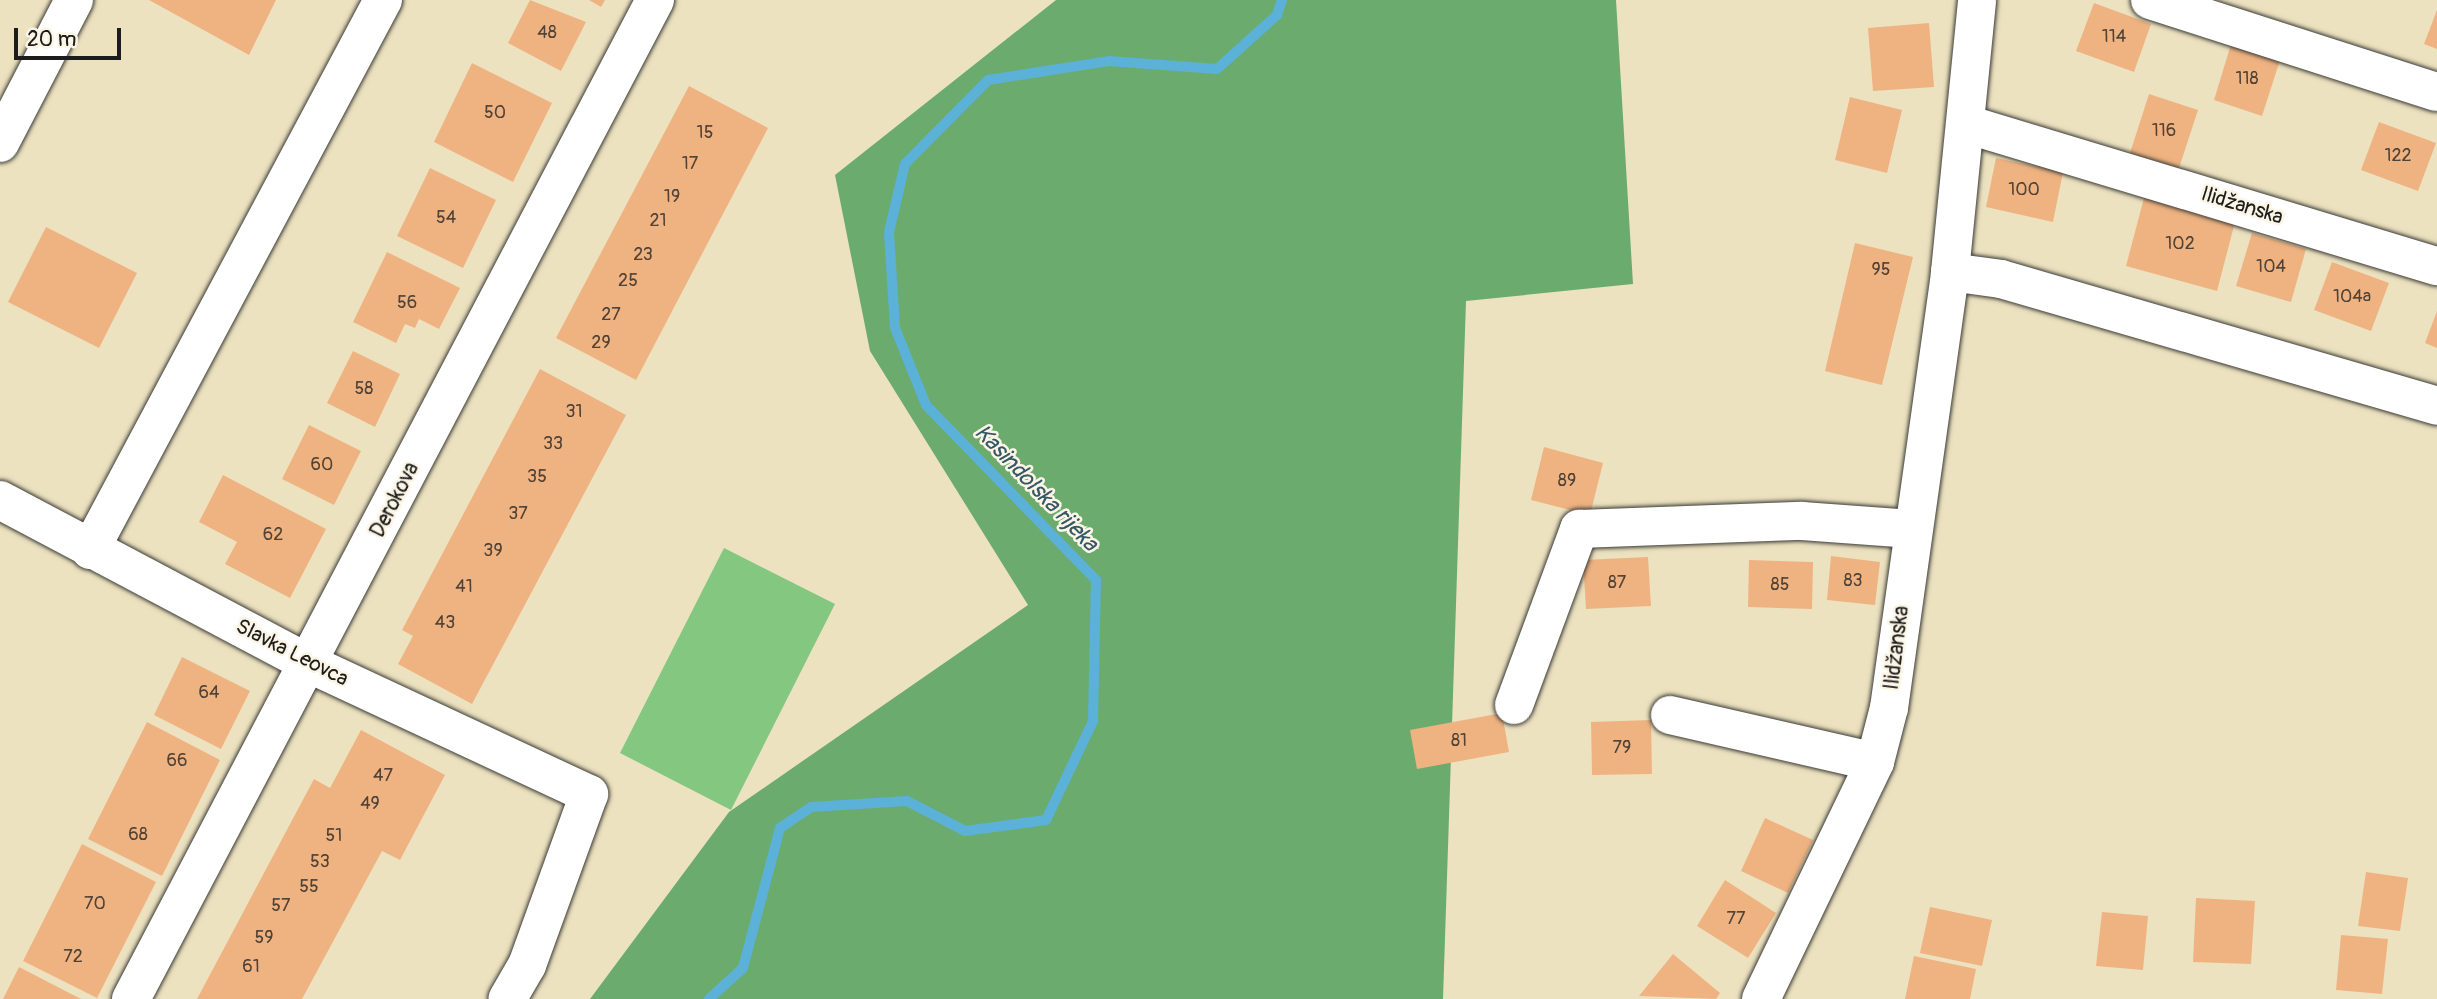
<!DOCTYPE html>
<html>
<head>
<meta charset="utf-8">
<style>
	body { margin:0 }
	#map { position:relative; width:2437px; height:999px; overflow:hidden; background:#ece2c0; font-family:Pangolin,sans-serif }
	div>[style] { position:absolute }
	.green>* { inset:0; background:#84c780 }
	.forest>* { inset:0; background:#6bac6e }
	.stream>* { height:10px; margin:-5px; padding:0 5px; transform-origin:5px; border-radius:5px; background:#5bb1d8 }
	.building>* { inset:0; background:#efb382 }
	.roads { filter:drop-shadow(0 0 2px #3b3a35) drop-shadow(0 0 2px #3b3a35) }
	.minor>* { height:38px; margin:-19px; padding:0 19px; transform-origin:19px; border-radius:19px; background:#fff }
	span { translate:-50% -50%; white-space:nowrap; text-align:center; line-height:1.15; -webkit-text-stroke:5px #fcf5e5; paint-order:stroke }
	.number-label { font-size:18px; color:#514236 }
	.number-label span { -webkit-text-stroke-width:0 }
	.street-label { font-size:21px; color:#1c1c1c }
	.water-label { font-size:23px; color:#355867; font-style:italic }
	.scale { position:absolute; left:14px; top:28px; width:107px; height:32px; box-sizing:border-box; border:4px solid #1c1c1c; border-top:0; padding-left:9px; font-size:21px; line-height:24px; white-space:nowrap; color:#1c1c1c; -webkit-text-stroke:5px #fcf5e5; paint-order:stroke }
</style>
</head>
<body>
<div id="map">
	<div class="green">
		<i style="clip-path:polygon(724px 548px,835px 604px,731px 810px,620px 753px)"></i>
	</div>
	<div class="forest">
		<i style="clip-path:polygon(1056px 0,1616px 0,1633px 284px,1466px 301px,1443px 999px,590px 999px,729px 812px,1028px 605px,870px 351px,835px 175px)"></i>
	</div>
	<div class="stream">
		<i style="left:709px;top:999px;width:46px;rotate:-42.4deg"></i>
		<i style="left:743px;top:968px;width:145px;rotate:-75.2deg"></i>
		<i style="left:780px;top:828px;width:37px;rotate:-34deg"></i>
		<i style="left:811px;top:807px;width:96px;rotate:-3.6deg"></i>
		<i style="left:907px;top:801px;width:65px;rotate:27.3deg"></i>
		<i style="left:965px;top:831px;width:82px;rotate:-7.7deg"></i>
		<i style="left:1046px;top:820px;width:110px;rotate:-64.6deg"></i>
		<i style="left:1093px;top:721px;width:141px;rotate:-88.8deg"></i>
		<i style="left:1096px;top:580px;width:244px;rotate:-134.2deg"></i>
		<i style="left:926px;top:405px;width:83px;rotate:-111.9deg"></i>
		<i style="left:895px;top:328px;width:96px;rotate:-93.6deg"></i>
		<i style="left:889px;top:232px;width:70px;rotate:-76.8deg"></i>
		<i style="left:905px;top:164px;width:118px;rotate:-45.3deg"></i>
		<i style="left:988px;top:80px;width:122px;rotate:-8.9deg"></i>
		<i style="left:1109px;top:61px;width:108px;rotate:4.2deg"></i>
		<i style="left:1217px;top:69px;width:81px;rotate:-42deg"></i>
		<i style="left:1277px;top:15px;width:16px;rotate:-72deg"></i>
	</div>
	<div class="building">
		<i style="clip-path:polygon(149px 0,276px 0,249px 55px)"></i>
		<i style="clip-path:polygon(530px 0,586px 22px,561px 71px,508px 43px)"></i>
		<i style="clip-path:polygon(589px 0,605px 0,601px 7px)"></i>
		<i style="clip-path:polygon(2094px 3px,2151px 24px,2134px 72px,2076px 51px)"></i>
		<i style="clip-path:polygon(2437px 10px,2437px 49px,2424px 44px)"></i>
		<i style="clip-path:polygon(1929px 23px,1934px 87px,1873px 91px,1868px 28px)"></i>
		<i style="clip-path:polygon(2232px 41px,2281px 57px,2262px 116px,2214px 100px)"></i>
		<i style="clip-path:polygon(472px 63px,552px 103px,513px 182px,434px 142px)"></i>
		<i style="clip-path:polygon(689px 86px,768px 128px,636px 380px,556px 338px)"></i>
		<i style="clip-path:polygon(2149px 94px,2198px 110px,2179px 168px,2130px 153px)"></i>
		<i style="clip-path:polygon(1850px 97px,1902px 110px,1887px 173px,1835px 160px)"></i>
		<i style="clip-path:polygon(2379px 122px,2436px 143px,2418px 191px,2361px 170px)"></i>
		<i style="clip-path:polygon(1996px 158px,2063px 172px,2053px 222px,1986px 207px)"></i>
		<i style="clip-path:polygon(430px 168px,496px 200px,463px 268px,397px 236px)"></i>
		<i style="clip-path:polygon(2144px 198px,2235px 222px,2217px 291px,2126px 266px)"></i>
		<i style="clip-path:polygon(46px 227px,137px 273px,99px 348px,8px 302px)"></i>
		<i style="clip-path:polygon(2252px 233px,2306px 249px,2291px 302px,2236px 286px)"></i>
		<i style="clip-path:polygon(1855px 243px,1913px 257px,1882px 385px,1825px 371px)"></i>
		<i style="clip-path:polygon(387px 252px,460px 288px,439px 329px,419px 319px,415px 328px,405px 324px,396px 343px,353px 322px)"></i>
		<i style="clip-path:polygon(2332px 262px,2389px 283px,2371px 331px,2314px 310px)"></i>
		<i style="clip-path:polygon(2437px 311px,2437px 348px,2425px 343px)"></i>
		<i style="clip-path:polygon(353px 351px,400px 374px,375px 427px,327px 403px)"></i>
		<i style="clip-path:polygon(540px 369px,626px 415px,472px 704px,398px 664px,413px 636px,402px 630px)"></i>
		<i style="clip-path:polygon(309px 425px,361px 451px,334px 505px,282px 479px)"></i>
		<i style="clip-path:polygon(1544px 447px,1603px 463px,1590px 515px,1531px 500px)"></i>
		<i style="clip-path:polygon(223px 475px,326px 529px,290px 598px,225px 564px,237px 542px,199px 522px)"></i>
		<i style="clip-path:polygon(1831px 556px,1880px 562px,1875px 605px,1827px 600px)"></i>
		<i style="clip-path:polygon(1648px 557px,1651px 606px,1586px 609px,1583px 560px)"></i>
		<i style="clip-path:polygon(1749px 560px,1813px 562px,1812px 609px,1748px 607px)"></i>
		<i style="clip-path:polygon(182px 657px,250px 691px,221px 749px,154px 715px)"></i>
		<i style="clip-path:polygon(1502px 713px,1509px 752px,1417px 769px,1410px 730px)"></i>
		<i style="clip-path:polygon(1651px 720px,1652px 774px,1592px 775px,1591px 722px)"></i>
		<i style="clip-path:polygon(147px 722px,220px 760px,162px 876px,88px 839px)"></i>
		<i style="clip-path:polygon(361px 730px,445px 775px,400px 860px,382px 851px,302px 999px,197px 999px,314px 779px,330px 788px)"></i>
		<i style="clip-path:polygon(1765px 818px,1813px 840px,1788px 893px,1741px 871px)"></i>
		<i style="clip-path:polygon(82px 844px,156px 882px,97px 998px,23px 961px)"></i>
		<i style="clip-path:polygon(2366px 872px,2408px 878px,2400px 931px,2358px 926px)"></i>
		<i style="clip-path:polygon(1725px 880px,1776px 913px,1748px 958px,1697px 926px)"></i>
		<i style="clip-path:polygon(2196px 898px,2255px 901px,2251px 964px,2193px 962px)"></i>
		<i style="clip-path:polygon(1930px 907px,1992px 920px,1982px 966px,1920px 953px)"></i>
		<i style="clip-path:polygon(2102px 912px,2148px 916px,2143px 970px,2096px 966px)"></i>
		<i style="clip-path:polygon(2341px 935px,2388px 939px,2382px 994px,2336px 990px)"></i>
		<i style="clip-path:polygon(1673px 954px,1720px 993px,1716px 999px,1639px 996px)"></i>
		<i style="clip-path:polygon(1914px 956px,1976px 969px,1970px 999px,1905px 999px)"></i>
		<i style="clip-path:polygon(19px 967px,81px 999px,3px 999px)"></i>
	</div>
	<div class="roads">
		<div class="minor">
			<i style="left:2150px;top:0;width:301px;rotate:17.8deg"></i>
			<i style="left:1966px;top:124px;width:492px;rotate:16.8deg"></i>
			<i style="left:0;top:143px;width:161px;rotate:-62.6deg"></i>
			<i style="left:1950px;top:272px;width:51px;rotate:7.8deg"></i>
			<i style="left:2001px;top:279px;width:454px;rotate:16.2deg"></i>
			<i style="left:0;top:500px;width:351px;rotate:27.9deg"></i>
			<i style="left:310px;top:664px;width:308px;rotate:25deg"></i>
			<i style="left:589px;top:794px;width:182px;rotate:109.9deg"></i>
			<i style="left:527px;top:965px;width:39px;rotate:120deg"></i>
			<i style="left:90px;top:550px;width:623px;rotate:-61.95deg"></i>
			<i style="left:1514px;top:705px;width:188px;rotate:-69.7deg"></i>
			<i style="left:1579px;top:529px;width:223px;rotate:-2.1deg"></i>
			<i style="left:1802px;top:521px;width:110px;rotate:4.2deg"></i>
			<i style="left:1670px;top:715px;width:210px;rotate:12.9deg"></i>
			<i style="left:131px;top:999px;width:1128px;rotate:-62.32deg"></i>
			<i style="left:1761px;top:999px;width:263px;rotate:-64.3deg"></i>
			<i style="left:1875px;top:762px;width:56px;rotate:-75.5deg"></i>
			<i style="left:1889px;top:708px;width:440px;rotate:-82deg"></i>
			<i style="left:1950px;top:272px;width:273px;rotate:-84.3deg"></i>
		</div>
	</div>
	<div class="number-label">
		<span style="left:547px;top:33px">48</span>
		<span style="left:2114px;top:37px">114</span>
		<span style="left:2247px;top:79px">118</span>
		<span style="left:495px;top:113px">50</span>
		<span style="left:2164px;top:131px">116</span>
		<span style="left:705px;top:133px">15</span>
		<span style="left:2398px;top:156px">122</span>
		<span style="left:690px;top:164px">17</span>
		<span style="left:2024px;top:190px">100</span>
		<span style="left:672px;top:197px">19</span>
		<span style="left:446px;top:218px">54</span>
		<span style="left:658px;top:221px">21</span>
		<span style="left:2180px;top:244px">102</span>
		<span style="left:643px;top:255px">23</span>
		<span style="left:2271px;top:267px">104</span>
		<span style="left:1881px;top:270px">95</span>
		<span style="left:628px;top:281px">25</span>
		<span style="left:2352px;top:297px">104a</span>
		<span style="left:407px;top:303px">56</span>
		<span style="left:611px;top:315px">27</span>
		<span style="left:601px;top:343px">29</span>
		<span style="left:364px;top:389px">58</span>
		<span style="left:574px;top:412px">31</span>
		<span style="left:553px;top:444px">33</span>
		<span style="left:322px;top:465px">60</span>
		<span style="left:537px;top:477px">35</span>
		<span style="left:1567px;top:481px">89</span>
		<span style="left:518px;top:514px">37</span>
		<span style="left:273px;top:535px">62</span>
		<span style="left:493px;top:551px">39</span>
		<span style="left:1853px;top:581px">83</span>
		<span style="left:1617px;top:583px">87</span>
		<span style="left:1780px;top:585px">85</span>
		<span style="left:464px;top:587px">41</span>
		<span style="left:445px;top:623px">43</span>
		<span style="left:209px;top:693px">64</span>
		<span style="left:1459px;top:741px">81</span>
		<span style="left:1622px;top:748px">79</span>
		<span style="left:177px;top:761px">66</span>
		<span style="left:383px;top:776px">47</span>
		<span style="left:370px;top:804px">49</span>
		<span style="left:138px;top:835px">68</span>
		<span style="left:334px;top:836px">51</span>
		<span style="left:320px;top:862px">53</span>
		<span style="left:309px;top:887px">55</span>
		<span style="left:95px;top:904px">70</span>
		<span style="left:281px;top:906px">57</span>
		<span style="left:1736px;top:919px">77</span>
		<span style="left:264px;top:938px">59</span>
		<span style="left:73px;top:957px">72</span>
		<span style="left:251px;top:967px">61</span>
	</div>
	<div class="street-label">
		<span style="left:2242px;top:206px;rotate:17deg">Ilidžanska</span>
		<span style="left:395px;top:500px;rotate:-63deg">Derokova</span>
		<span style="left:1897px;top:648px;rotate:-83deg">Ilidžanska</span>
		<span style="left:292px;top:653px;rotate:27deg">Slavka Leovca</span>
	</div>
	<div class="water-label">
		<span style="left:1036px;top:488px;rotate:46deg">Kasindolska rijeka</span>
	</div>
	<div class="scale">20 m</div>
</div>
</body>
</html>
